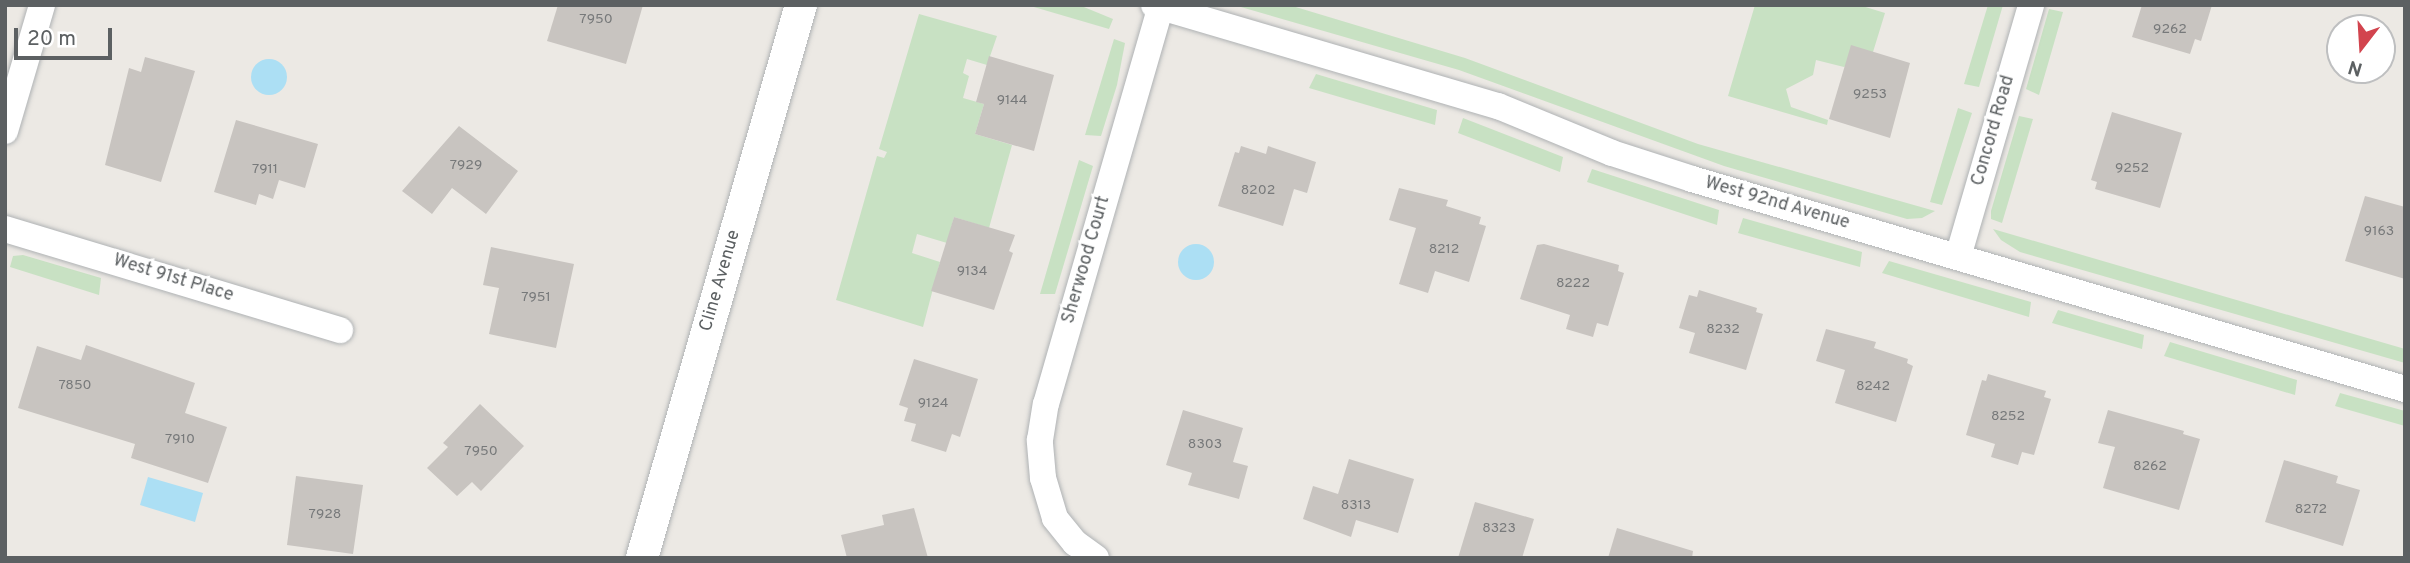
<!DOCTYPE html>
<html>
<head>
<meta charset="utf-8">
<style>
	body { margin:0 }
	#map { position:relative; width:2410px; height:563px; overflow:hidden; background:#ece9e4; font-family:Overpass,sans-serif }
	div>[style] { position:absolute }
	.green>* { inset:0; background:#c8e1c3 }
	.water>* { inset:0; background:#acdff4 }
	.round { border-radius:50% }
	.building>* { inset:0; background:#c8c4c0 }
	.roads { filter:drop-shadow(0 0 2px #afb2b4) drop-shadow(0 0 2px #afb2b4) }
	.minor>* { height:26px; margin:-13px; padding:0 13px; transform-origin:13px; border-radius:13px; background:#fff }
	.tertiary>* { height:32px; margin:-16px; padding:0 16px; transform-origin:16px; border-radius:16px; background:#fff }
	span { translate:-50% -50%; white-space:nowrap; text-align:center; line-height:1.15; -webkit-text-stroke:5px #fff; paint-order:stroke }
	.number-label { font-size:14px; color:#77797a }
	.number-label span { -webkit-text-stroke-width:0 }
	.street-label { font-size:18px; color:#5c6062 }
	.frame { position:absolute; inset:0; border:7px solid #5c6062; pointer-events:none }
	.north { position:absolute; left:2326px; top:14px; width:70px; height:70px; box-sizing:border-box; background:#fff; border:2px solid #bebfc0; border-radius:50%; rotate:197deg; font-size:19px; font-weight:700; line-height:28px; text-align:center; color:#5c6062 }
	.north::after { content:''; display:block; margin:auto; width:24px; height:32px; background:#d2444e; clip-path:polygon(50% 0,100% 100%,50% 72%,0 100%) }
	.scale { position:absolute; left:14px; top:28px; width:98px; height:32px; box-sizing:border-box; border:4px solid #5c6062; border-top:0; padding-left:9px; font-size:21px; line-height:24px; white-space:nowrap; color:#5c6062; -webkit-text-stroke:5px #fff; paint-order:stroke }
</style>
</head>
<body>
<div id="map">
	<div class="green">
		<i style="clip-path:polygon(1027px 5px,1079px 5px,1113px 19px,1109px 29px)"></i>
		<i style="clip-path:polygon(1234px 5px,1289px 5px,1465px 58px,1698px 144px,1935px 211px,1922px 218px,1907px 219px,1724px 166px,1459px 70px)"></i>
		<i style="clip-path:polygon(1755px 5px,1859px 5px,1885px 13px,1873px 52px,1844px 67px,1816px 60px,1813px 75px,1786px 89px,1791px 107px,1828px 120px,1827px 125px,1728px 96px)"></i>
		<i style="clip-path:polygon(1988px 5px,2003px 5px,1979px 87px,1964px 84px)"></i>
		<i style="clip-path:polygon(2049px 9px,2063px 12px,2039px 95px,2026px 89px)"></i>
		<i style="clip-path:polygon(919px 14px,997px 36px,987px 65px,967px 59px,963px 73px,969px 76px,963px 98px,984px 104px,975px 134px,1012px 145px,989px 228px,954px 217px,947px 243px,917px 234px,912px 253px,940px 262px,923px 327px,836px 300px,877px 156px,884px 158px,887px 152px,879px 149px)"></i>
		<i style="clip-path:polygon(1114px 39px,1125px 43px,1117px 85px,1101px 136px,1085px 135px)"></i>
		<i style="clip-path:polygon(1316px 74px,1437px 110px,1435px 125px,1309px 88px)"></i>
		<i style="clip-path:polygon(1958px 108px,1972px 113px,1942px 205px,1930px 202px)"></i>
		<i style="clip-path:polygon(2019px 116px,2033px 119px,2002px 223px,1991px 219px,1991px 211px)"></i>
		<i style="clip-path:polygon(1463px 118px,1563px 157px,1560px 172px,1458px 133px)"></i>
		<i style="clip-path:polygon(1079px 160px,1093px 166px,1055px 294px,1040px 294px)"></i>
		<i style="clip-path:polygon(1592px 169px,1719px 210px,1717px 225px,1587px 182px)"></i>
		<i style="clip-path:polygon(1743px 218px,1862px 252px,1860px 267px,1738px 233px)"></i>
		<i style="clip-path:polygon(1993px 229px,2405px 349px,2405px 363px,2020px 252px,2001px 240px)"></i>
		<i style="clip-path:polygon(23px 255px,101px 278px,99px 295px,10px 267px,13px 256px)"></i>
		<i style="clip-path:polygon(1889px 261px,2031px 302px,2029px 317px,1882px 273px)"></i>
		<i style="clip-path:polygon(2058px 310px,2144px 335px,2142px 349px,2052px 323px)"></i>
		<i style="clip-path:polygon(2170px 342px,2297px 380px,2295px 395px,2164px 356px)"></i>
		<i style="clip-path:polygon(2340px 393px,2405px 411px,2405px 426px,2335px 406px)"></i>
	</div>
	<div class="water">
		<i class="round" style="left:251px;top:59px;width:36px;height:36px"></i>
		<i class="round" style="left:1178px;top:244px;width:36px;height:36px"></i>
		<i style="clip-path:polygon(148px 477px,203px 493px,195px 522px,140px 505px)"></i>
	</div>
	<div class="building">
		<i style="clip-path:polygon(558px 5px,643px 5px,626px 64px,547px 41px)"></i>
		<i style="clip-path:polygon(2142px 5px,2212px 5px,2201px 41px,2195px 39px,2190px 54px,2132px 37px)"></i>
		<i style="clip-path:polygon(1851px 45px,1910px 63px,1890px 138px,1829px 119px)"></i>
		<i style="clip-path:polygon(989px 56px,1054px 75px,1034px 151px,975px 134px,984px 104px,976px 102px)"></i>
		<i style="clip-path:polygon(145px 57px,195px 71px,161px 182px,105px 165px,129px 68px,141px 72px)"></i>
		<i style="clip-path:polygon(2112px 112px,2182px 133px,2160px 208px,2095px 189px,2097px 182px,2091px 180px)"></i>
		<i style="clip-path:polygon(236px 120px,318px 144px,305px 188px,279px 180px,273px 199px,259px 194px,256px 205px,214px 192px)"></i>
		<i style="clip-path:polygon(459px 126px,518px 171px,486px 214px,452px 188px,432px 214px,402px 191px)"></i>
		<i style="clip-path:polygon(1241px 146px,1266px 154px,1268px 146px,1316px 162px,1307px 193px,1294px 189px,1283px 226px,1218px 206px,1235px 152px,1239px 153px)"></i>
		<i style="clip-path:polygon(1399px 188px,1448px 200px,1446px 206px,1481px 217px,1479px 224px,1486px 226px,1469px 282px,1435px 271px,1428px 293px,1399px 284px,1416px 228px,1389px 220px)"></i>
		<i style="clip-path:polygon(2365px 196px,2405px 207px,2405px 279px,2345px 261px)"></i>
		<i style="clip-path:polygon(954px 217px,1015px 235px,1009px 251px,1013px 253px,994px 310px,931px 291px)"></i>
		<i style="clip-path:polygon(1544px 244px,1619px 265px,1618px 271px,1624px 273px,1608px 326px,1597px 323px,1593px 337px,1566px 329px,1570px 315px,1520px 299px,1537px 245px)"></i>
		<i style="clip-path:polygon(491px 247px,574px 264px,556px 348px,489px 334px,499px 288px,483px 285px)"></i>
		<i style="clip-path:polygon(1699px 290px,1757px 308px,1756px 312px,1763px 314px,1746px 370px,1689px 353px,1695px 333px,1679px 328px,1689px 295px,1697px 297px)"></i>
		<i style="clip-path:polygon(1826px 329px,1876px 342px,1874px 348px,1908px 359px,1907px 363px,1913px 366px,1896px 422px,1835px 403px,1845px 370px,1816px 361px)"></i>
		<i style="clip-path:polygon(86px 345px,195px 383px,185px 413px,227px 427px,208px 483px,131px 458px,135px 444px,18px 408px,37px 346px,81px 360px)"></i>
		<i style="clip-path:polygon(914px 359px,978px 379px,960px 437px,952px 434px,946px 452px,911px 441px,916px 424px,904px 421px,908px 408px,899px 405px)"></i>
		<i style="clip-path:polygon(1988px 374px,2046px 391px,2044px 397px,2051px 399px,2034px 455px,2022px 452px,2018px 465px,1991px 457px,1995px 444px,1966px 435px,1982px 380px,1986px 381px)"></i>
		<i style="clip-path:polygon(480px 404px,524px 446px,481px 491px,472px 482px,457px 496px,427px 468px,448px 447px,443px 443px)"></i>
		<i style="clip-path:polygon(1183px 410px,1243px 428px,1233px 462px,1248px 466px,1239px 499px,1188px 485px,1192px 473px,1166px 465px)"></i>
		<i style="clip-path:polygon(2108px 410px,2184px 431px,2183px 434px,2200px 439px,2179px 510px,2103px 488px,2115px 447px,2098px 443px)"></i>
		<i style="clip-path:polygon(1349px 459px,1414px 479px,1398px 533px,1356px 520px,1351px 537px,1303px 519px,1313px 486px,1338px 494px)"></i>
		<i style="clip-path:polygon(2284px 460px,2338px 476px,2336px 483px,2360px 490px,2343px 546px,2265px 522px)"></i>
		<i style="clip-path:polygon(296px 476px,363px 485px,353px 554px,287px 545px)"></i>
		<i style="clip-path:polygon(1475px 502px,1534px 519px,1522px 558px,1458px 558px)"></i>
		<i style="clip-path:polygon(914px 508px,928px 558px,847px 558px,841px 535px,884px 525px,882px 515px)"></i>
		<i style="clip-path:polygon(1617px 528px,1693px 551px,1692px 558px,1608px 558px)"></i>
	</div>
	<div class="roads">
		<div class="minor">
			<i style="left:1154px;top:5px;width:359px;rotate:16.4deg"></i>
			<i style="left:1498px;top:106px;width:123px;rotate:22.4deg"></i>
			<i style="left:1612px;top:153px;width:84px;rotate:18deg"></i>
			<i style="left:1692px;top:179px;width:743px;rotate:16.41deg"></i>
			<i style="left:5px;top:131px;width:131px;rotate:-73.6deg"></i>
			<i style="left:5px;top:229px;width:350px;rotate:16.8deg"></i>
			<i style="left:1958px;top:257px;width:262px;rotate:-73.8deg"></i>
			<i style="left:1096px;top:558px;width:26px;rotate:-144deg"></i>
			<i style="left:1075px;top:543px;width:32px;rotate:-129deg"></i>
			<i style="left:1055px;top:518px;width:42px;rotate:-106.7deg"></i>
			<i style="left:1043px;top:478px;width:38px;rotate:-95deg"></i>
			<i style="left:1040px;top:440px;width:36px;rotate:-81deg"></i>
			<i style="left:1046px;top:404px;width:415px;rotate:-73.9deg"></i>
		</div>
		<div class="tertiary">
			<i style="left:642px;top:558px;width:575px;rotate:-73.96deg"></i>
		</div>
	</div>
	<div class="number-label">
		<span style="left:596px;top:20px">7950</span>
		<span style="left:2170px;top:30px">9262</span>
		<span style="left:1870px;top:95px">9253</span>
		<span style="left:1012px;top:101px">9144</span>
		<span style="left:466px;top:166px">7929</span>
		<span style="left:2132px;top:169px">9252</span>
		<span style="left:265px;top:170px">7911</span>
		<span style="left:1258px;top:191px">8202</span>
		<span style="left:2379px;top:232px">9163</span>
		<span style="left:1444px;top:250px">8212</span>
		<span style="left:972px;top:272px">9134</span>
		<span style="left:1573px;top:284px">8222</span>
		<span style="left:536px;top:298px">7951</span>
		<span style="left:1723px;top:330px">8232</span>
		<span style="left:75px;top:386px">7850</span>
		<span style="left:1873px;top:387px">8242</span>
		<span style="left:933px;top:404px">9124</span>
		<span style="left:2008px;top:417px">8252</span>
		<span style="left:180px;top:440px">7910</span>
		<span style="left:1205px;top:445px">8303</span>
		<span style="left:481px;top:452px">7950</span>
		<span style="left:2150px;top:467px">8262</span>
		<span style="left:1356px;top:506px">8313</span>
		<span style="left:2311px;top:510px">8272</span>
		<span style="left:325px;top:515px">7928</span>
		<span style="left:1499px;top:529px">8323</span>
	</div>
	<div class="street-label">
		<span style="left:1994px;top:131px;rotate:-74deg">Concord Road</span>
		<span style="left:1777px;top:204px;rotate:16deg">West 92nd Avenue</span>
		<span style="left:1087px;top:260px;rotate:-74deg">Sherwood Court</span>
		<span style="left:173px;top:279px;rotate:17deg">West 91st Place</span>
		<span style="left:721px;top:281px;rotate:-74deg">Cline Avenue</span>
	</div>
	<div class="frame"></div>
	<div class="north">N</div>
	<div class="scale">20 m</div>
</div>
</body>
</html>
